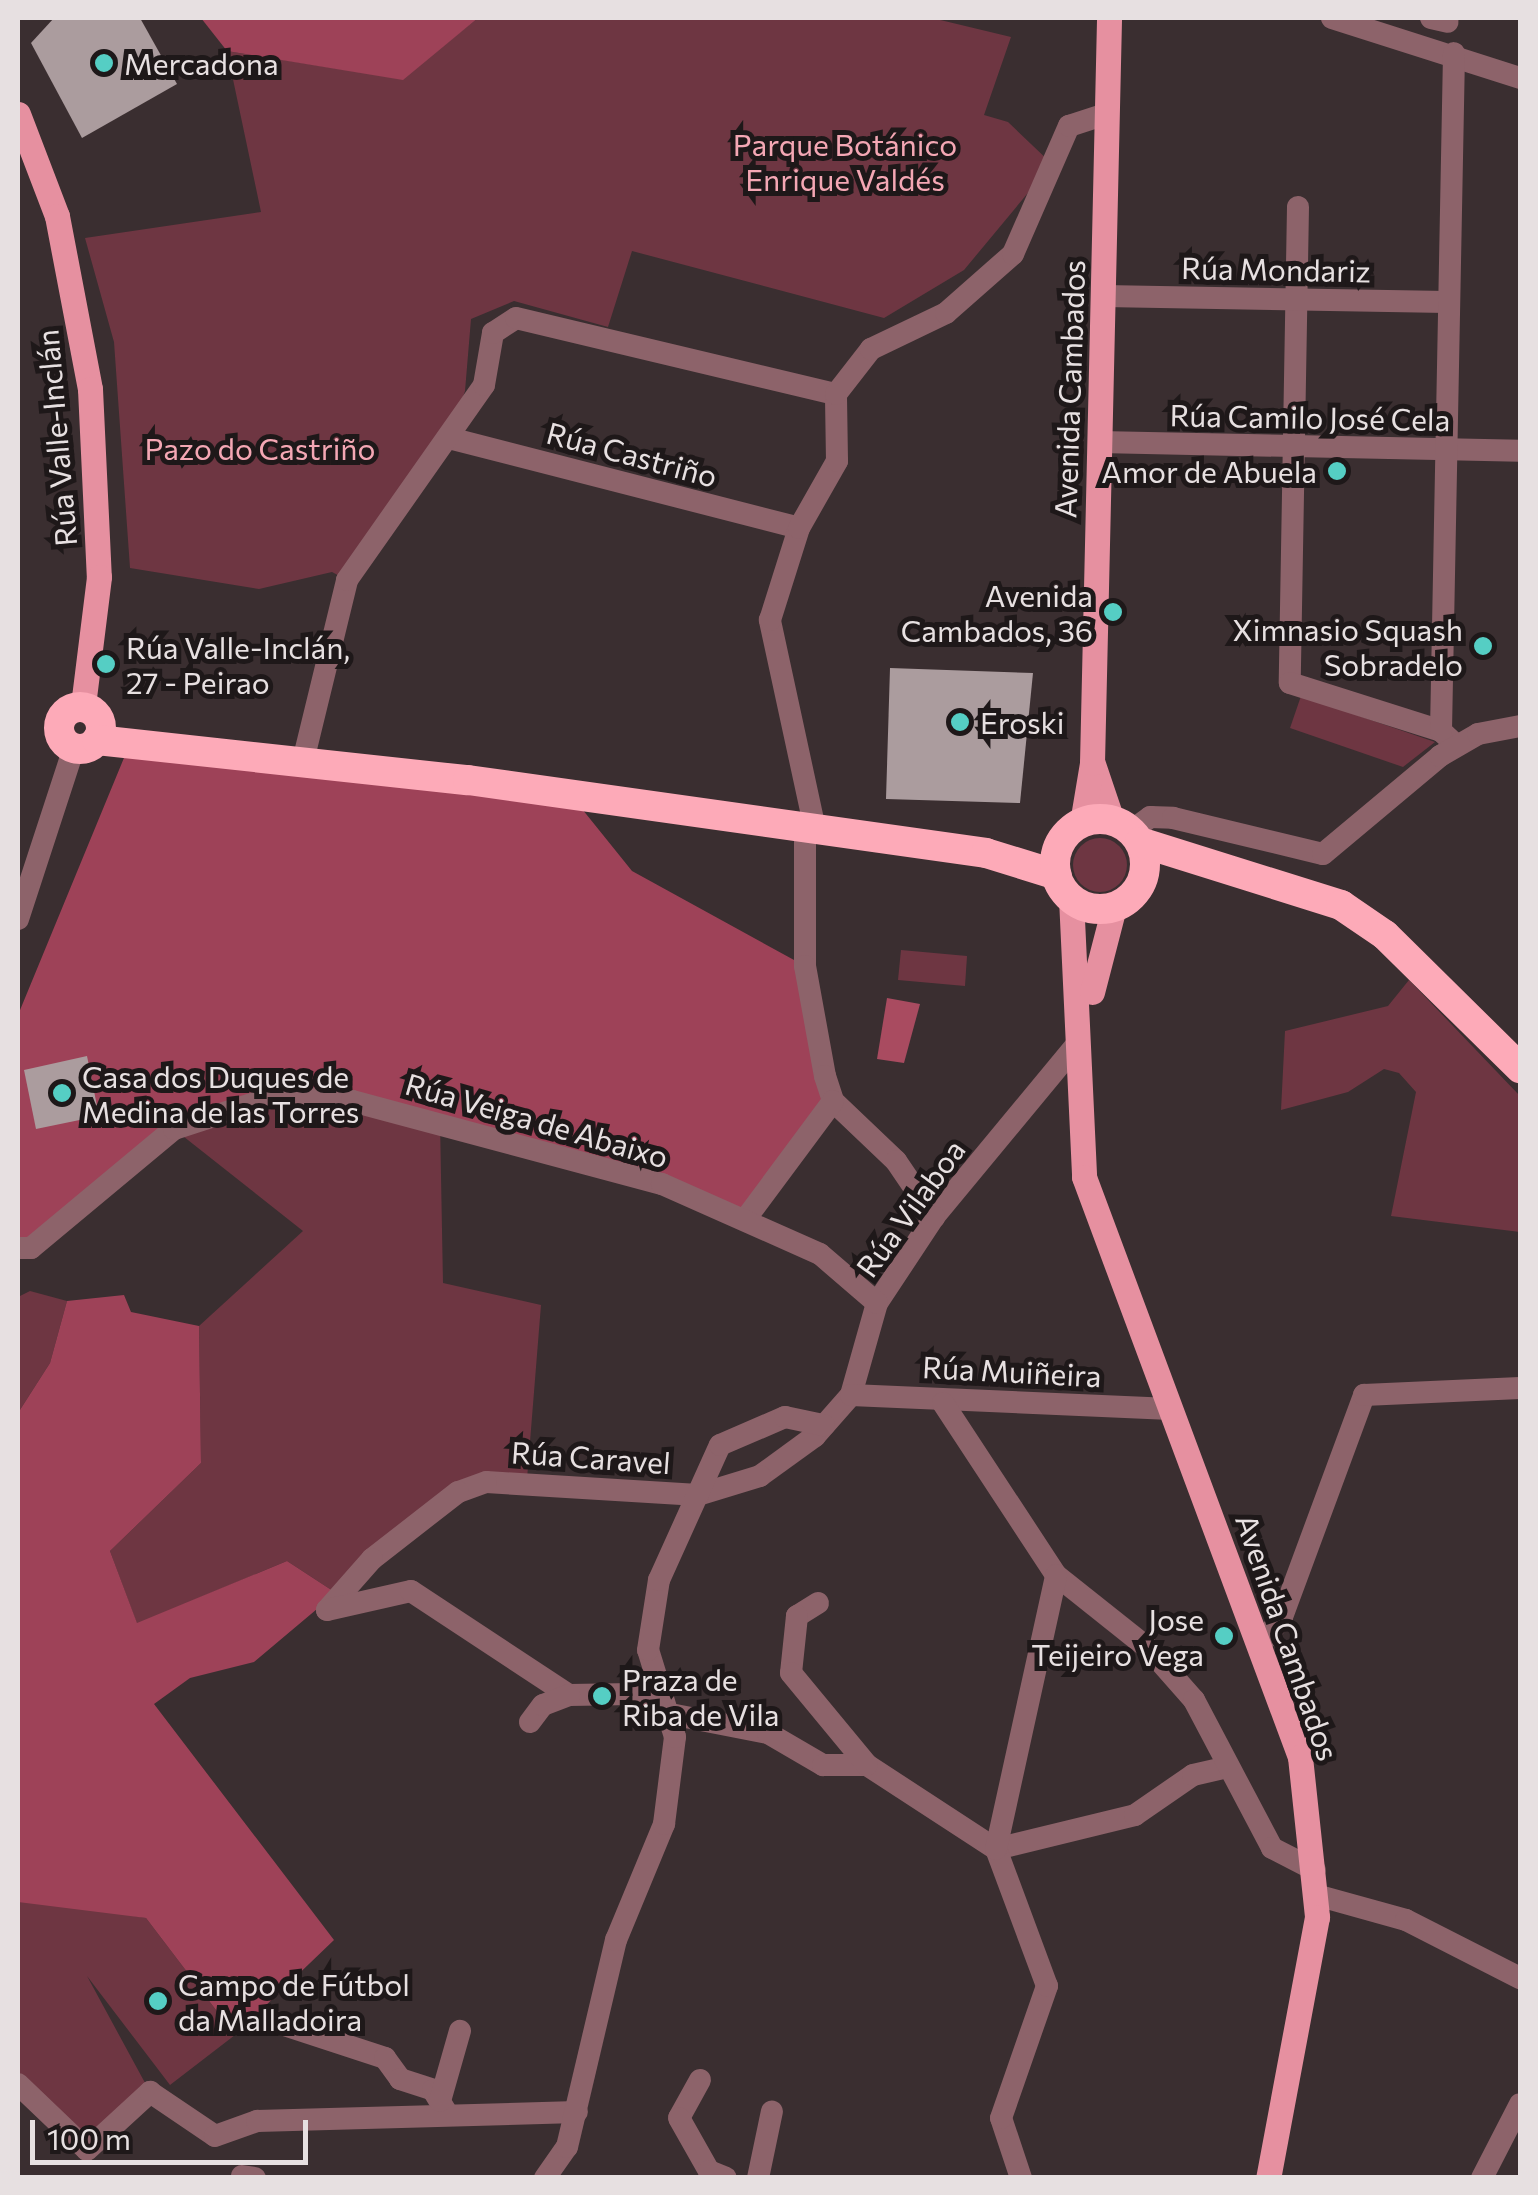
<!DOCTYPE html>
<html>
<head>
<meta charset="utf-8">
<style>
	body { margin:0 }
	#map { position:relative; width:1538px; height:2195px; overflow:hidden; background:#3a2e30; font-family:Commissioner,sans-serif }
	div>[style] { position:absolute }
	.green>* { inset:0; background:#6e3642 }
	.round { border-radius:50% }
	.forest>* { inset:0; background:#9e4258 }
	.water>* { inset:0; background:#a94b60 }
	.building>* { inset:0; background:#ab9c9e }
	.minor>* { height:22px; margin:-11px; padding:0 11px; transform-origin:11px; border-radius:11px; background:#8d636a }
	.major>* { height:25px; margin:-12.5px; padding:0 12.5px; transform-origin:12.5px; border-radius:12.5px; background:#e690a0 }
	.highway>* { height:30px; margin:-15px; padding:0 15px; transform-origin:15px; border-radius:15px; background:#fdaab8 }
	.highway>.ring { margin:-15px; padding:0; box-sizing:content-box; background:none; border:30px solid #fdaab8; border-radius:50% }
	.dots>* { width:28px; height:28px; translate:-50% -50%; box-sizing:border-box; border:5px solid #1e1819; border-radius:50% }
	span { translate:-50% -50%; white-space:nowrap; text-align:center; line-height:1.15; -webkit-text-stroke:10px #1e1819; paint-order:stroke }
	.poi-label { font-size:30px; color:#e7e0e1 }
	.left { translate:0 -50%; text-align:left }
	.right { translate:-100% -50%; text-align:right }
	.park-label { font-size:30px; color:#f4a7b4 }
	.street-label { font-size:30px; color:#e7e0e1 }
	.frame { position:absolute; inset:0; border:20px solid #e7e0e1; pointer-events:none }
	.scale { position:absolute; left:30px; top:2120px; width:278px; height:45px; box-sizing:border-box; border:5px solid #e7e0e1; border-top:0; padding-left:12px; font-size:30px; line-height:35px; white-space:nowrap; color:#e7e0e1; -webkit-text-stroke:8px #1e1819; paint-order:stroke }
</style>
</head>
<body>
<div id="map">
	<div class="green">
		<i style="clip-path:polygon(478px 18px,932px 18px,1011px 37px,984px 115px,1008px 122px,1052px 164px,964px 270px,884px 318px,632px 251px,608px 327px,514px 301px,471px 319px,465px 391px,449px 438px,347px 580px,332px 572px,259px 589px,130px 568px,114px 342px,85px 238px,261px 212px,227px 51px,402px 79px)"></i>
		<i style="clip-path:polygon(1301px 696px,1435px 742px,1403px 767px,1290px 728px)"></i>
		<i class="round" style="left:1073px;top:838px;width:54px;height:54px"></i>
		<i style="clip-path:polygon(901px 950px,967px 956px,965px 986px,898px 980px)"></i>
		<i style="clip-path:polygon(1409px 980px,1520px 1096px,1520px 1232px,1391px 1216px,1416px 1092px,1399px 1073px,1384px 1069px,1348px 1092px,1281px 1110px,1285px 1031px,1388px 1006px)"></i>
		<i style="clip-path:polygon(276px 1096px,440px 1121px,443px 1283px,541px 1305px,527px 1479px,458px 1492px,336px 1593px,287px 1561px,137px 1624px,110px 1551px,201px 1463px,199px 1326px,303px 1231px,174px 1129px)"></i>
		<i style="clip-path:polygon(30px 1291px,67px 1301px,50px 1363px,18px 1413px,18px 1297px)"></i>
		<i style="clip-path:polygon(27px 1898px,146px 1918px,235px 2035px,170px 2085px,87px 1976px,150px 2092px,87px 2150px,18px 2077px,18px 1902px)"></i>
	</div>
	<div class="forest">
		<i style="clip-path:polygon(201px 18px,478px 18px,403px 80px,227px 51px)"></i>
		<i style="clip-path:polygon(126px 753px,570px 794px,632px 871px,805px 966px,833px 1101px,747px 1217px,584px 1159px,276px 1096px,153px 1147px,18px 1248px,18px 1015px)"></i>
		<i style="clip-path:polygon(124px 1295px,131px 1312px,199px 1326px,201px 1463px,110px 1551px,137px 1623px,287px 1561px,336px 1593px,254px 1662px,190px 1678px,154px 1704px,334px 1940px,235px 2035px,146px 1918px,18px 1902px,18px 1413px,50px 1363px,67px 1301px)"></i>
	</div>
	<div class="water">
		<i style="clip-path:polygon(887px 998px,920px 1004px,904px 1063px,877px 1059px)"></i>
	</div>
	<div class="building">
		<i style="clip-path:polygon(54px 18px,140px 18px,177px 84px,82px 138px,31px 43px)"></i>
		<i style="clip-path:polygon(890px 668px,1033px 673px,1020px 803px,886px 799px)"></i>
		<i style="clip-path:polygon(87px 1056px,99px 1116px,36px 1129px,24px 1070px)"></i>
	</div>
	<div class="minor">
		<i style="left:1332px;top:18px;width:197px;rotate:17.7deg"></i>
		<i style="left:1431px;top:18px;width:17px;rotate:13deg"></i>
		<i style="left:1298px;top:207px;width:476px;rotate:91deg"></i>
		<i style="left:1290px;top:683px;width:158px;rotate:17.6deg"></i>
		<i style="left:1441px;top:731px;width:21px;rotate:43deg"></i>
		<i style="left:1104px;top:296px;width:343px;rotate:1deg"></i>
		<i style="left:449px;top:438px;width:361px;rotate:14.4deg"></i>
		<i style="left:1099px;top:442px;width:421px;rotate:1.2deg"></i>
		<i style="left:1441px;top:731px;width:678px;rotate:-88.9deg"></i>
		<i style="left:304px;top:757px;width:182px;rotate:-76.3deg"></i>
		<i style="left:347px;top:580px;width:238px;rotate:-54.9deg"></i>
		<i style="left:484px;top:385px;width:53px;rotate:-80.2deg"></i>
		<i style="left:493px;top:333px;width:27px;rotate:-33deg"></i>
		<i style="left:516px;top:318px;width:329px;rotate:13.4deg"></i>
		<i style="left:805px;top:828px;width:138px;rotate:90deg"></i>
		<i style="left:805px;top:966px;width:112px;rotate:79.7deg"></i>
		<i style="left:825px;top:1076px;width:26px;rotate:72deg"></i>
		<i style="left:833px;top:1101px;width:87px;rotate:43.6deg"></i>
		<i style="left:896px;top:1161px;width:68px;rotate:55.8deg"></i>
		<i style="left:815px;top:829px;width:214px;rotate:-102.2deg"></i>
		<i style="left:770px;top:620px;width:96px;rotate:-72.5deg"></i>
		<i style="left:799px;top:528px;width:77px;rotate:-60.4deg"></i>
		<i style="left:837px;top:461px;width:67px;rotate:-90.9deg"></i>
		<i style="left:836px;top:394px;width:57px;rotate:-52.1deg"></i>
		<i style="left:871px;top:349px;width:83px;rotate:-25.6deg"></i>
		<i style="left:946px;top:313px;width:89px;rotate:-41.4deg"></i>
		<i style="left:1013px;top:254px;width:140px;rotate:-66.4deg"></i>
		<i style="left:1069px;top:126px;width:38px;rotate:-18deg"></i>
		<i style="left:1131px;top:831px;width:24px;rotate:-36deg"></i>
		<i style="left:1150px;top:817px;width:23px;rotate:2deg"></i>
		<i style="left:1173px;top:818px;width:154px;rotate:13.5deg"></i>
		<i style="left:1323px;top:854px;width:153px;rotate:-39.9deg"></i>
		<i style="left:1440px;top:756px;width:44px;rotate:-30.1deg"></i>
		<i style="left:1478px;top:734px;width:43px;rotate:-10.8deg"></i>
		<i style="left:18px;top:919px;width:180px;rotate:-71.9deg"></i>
		<i style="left:1077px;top:1044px;width:224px;rotate:129.6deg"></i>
		<i style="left:934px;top:1217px;width:103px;rotate:123.5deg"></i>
		<i style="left:877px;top:1303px;width:96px;rotate:105.8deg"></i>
		<i style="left:851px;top:1395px;width:55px;rotate:131.3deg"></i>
		<i style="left:815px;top:1436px;width:68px;rotate:144deg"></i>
		<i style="left:760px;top:1476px;width:65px;rotate:163deg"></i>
		<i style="left:698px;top:1495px;width:212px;rotate:-176.5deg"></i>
		<i style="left:486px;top:1482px;width:30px;rotate:160deg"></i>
		<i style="left:458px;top:1492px;width:109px;rotate:142.1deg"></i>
		<i style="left:372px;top:1559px;width:68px;rotate:131.4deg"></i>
		<i style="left:327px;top:1610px;width:86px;rotate:-12.7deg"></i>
		<i style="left:411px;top:1591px;width:189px;rotate:33.4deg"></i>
		<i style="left:569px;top:1695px;width:64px;rotate:-0.9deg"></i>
		<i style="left:633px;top:1694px;width:32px;rotate:34deg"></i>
		<i style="left:660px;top:1712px;width:110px;rotate:11deg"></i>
		<i style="left:768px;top:1733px;width:64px;rotate:30.2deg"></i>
		<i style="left:823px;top:1765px;width:44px"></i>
		<i style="left:867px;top:1765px;width:154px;rotate:33.1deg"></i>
		<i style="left:996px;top:1849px;width:143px;rotate:-13.7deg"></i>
		<i style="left:1135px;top:1815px;width:70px;rotate:-34.6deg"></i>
		<i style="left:1193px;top:1775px;width:35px;rotate:-13deg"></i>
		<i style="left:747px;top:1217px;width:144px;rotate:-53.4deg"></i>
		<i style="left:18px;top:1248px;width:13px"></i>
		<i style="left:31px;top:1248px;width:186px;rotate:-39.8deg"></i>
		<i style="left:174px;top:1129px;width:107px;rotate:-17.9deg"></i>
		<i style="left:276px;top:1096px;width:76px;rotate:3.8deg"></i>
		<i style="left:352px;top:1101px;width:321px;rotate:15deg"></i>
		<i style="left:662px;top:1184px;width:173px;rotate:23.9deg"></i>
		<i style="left:820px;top:1254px;width:75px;rotate:40.7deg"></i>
		<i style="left:851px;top:1395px;width:320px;rotate:2.5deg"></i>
		<i style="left:943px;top:1403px;width:206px;rotate:56.7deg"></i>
		<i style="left:1056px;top:1575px;width:119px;rotate:38.5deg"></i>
		<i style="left:1149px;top:1649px;width:68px;rotate:48.6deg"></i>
		<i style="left:1194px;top:1700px;width:167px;rotate:62.2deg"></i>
		<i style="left:1272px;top:1848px;width:48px;rotate:27.1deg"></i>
		<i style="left:818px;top:1603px;width:25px;rotate:148deg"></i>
		<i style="left:797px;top:1616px;width:57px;rotate:96deg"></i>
		<i style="left:791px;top:1673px;width:119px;rotate:50.4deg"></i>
		<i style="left:1261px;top:1644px;width:34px;rotate:-52deg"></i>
		<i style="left:1282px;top:1617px;width:237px;rotate:-69.7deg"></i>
		<i style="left:1364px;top:1395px;width:156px;rotate:-2.6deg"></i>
		<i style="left:530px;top:1722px;width:21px;rotate:-53deg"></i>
		<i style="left:543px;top:1705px;width:28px;rotate:-21deg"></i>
		<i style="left:1316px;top:1895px;width:93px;rotate:15.5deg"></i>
		<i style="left:1406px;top:1920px;width:128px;rotate:27deg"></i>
		<i style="left:272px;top:2021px;width:119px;rotate:18.1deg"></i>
		<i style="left:385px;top:2058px;width:26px;rotate:54deg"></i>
		<i style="left:400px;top:2079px;width:35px;rotate:18deg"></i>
		<i style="left:433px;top:2090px;width:29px;rotate:59deg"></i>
		<i style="left:700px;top:2080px;width:43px;rotate:118.9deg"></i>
		<i style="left:679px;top:2118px;width:61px;rotate:60.5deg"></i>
		<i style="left:709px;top:2171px;width:18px;rotate:22deg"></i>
		<i style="left:18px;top:2084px;width:95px;rotate:43.7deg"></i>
		<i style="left:87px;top:2150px;width:86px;rotate:-42.6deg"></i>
		<i style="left:150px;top:2092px;width:78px;rotate:34.1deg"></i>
		<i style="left:215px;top:2136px;width:45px;rotate:-19.7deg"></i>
		<i style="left:257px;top:2121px;width:320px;rotate:-1.6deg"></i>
		<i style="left:440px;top:2101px;width:73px;rotate:-74.1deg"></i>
		<i style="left:242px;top:2176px;width:13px;rotate:9deg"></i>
		<i style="left:545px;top:2178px;width:38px;rotate:-55deg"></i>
		<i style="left:567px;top:2147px;width:213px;rotate:-76.7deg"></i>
		<i style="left:616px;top:1940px;width:126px;rotate:-67.5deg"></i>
		<i style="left:664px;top:1824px;width:88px;rotate:-82.8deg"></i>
		<i style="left:675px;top:1737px;width:91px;rotate:-107.2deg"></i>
		<i style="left:648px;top:1650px;width:71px;rotate:-81.1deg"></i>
		<i style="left:659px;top:1580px;width:148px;rotate:-65.7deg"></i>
		<i style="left:720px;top:1445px;width:71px;rotate:-23.3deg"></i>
		<i style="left:785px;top:1417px;width:40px;rotate:12deg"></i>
		<i style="left:758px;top:2178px;width:68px;rotate:-78.2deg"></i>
		<i style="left:1021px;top:2178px;width:63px;rotate:-108.4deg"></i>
		<i style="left:1001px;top:2118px;width:140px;rotate:-70.8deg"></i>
		<i style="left:1047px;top:1986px;width:146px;rotate:-110.4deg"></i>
		<i style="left:996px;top:1849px;width:280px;rotate:-77.6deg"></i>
		<i style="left:1482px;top:2178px;width:83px;rotate:-62.8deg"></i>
	</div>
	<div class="major">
		<i style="left:18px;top:114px;width:109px;rotate:69.1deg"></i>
		<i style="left:57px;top:216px;width:176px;rotate:79.2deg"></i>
		<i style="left:90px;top:389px;width:188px;rotate:87.3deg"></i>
		<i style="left:99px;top:577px;width:130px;rotate:97.1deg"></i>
		<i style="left:1093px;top:764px;width:59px;rotate:71.3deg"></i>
		<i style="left:1082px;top:823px;width:61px;rotate:-80.5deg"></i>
		<i style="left:1092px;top:763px;width:745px;rotate:-88.69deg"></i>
		<i style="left:1071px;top:898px;width:279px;rotate:87.3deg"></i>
		<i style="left:1084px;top:1177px;width:619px;rotate:69.57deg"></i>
		<i style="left:1300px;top:1757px;width:161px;rotate:83.9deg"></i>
		<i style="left:1317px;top:1917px;width:266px;rotate:100.6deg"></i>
		<i style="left:1092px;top:992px;width:88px;rotate:-75.5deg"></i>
	</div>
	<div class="highway">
		<i class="ring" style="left:59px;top:707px;width:12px;height:12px"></i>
		<i style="left:97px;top:740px;width:373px;rotate:6.2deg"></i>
		<i style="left:468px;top:780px;width:523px;rotate:8.02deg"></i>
		<i style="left:986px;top:853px;width:74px;rotate:17.2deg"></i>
		<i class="ring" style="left:1055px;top:819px;width:60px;height:60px"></i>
		<i style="left:1140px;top:842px;width:211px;rotate:17.4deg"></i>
		<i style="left:1341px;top:905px;width:53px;rotate:34.3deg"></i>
		<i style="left:1385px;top:935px;width:190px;rotate:44.6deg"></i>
	</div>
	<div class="dots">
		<i style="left:104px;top:63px;background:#55cec4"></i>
		<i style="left:1337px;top:471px;background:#55cec4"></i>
		<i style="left:1113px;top:612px;background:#55cec4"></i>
		<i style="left:1483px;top:646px;background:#55cec4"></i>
		<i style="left:106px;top:664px;background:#55cec4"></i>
		<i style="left:960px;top:722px;background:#55cec4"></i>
		<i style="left:62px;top:1093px;background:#55cec4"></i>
		<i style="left:1224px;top:1636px;background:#55cec4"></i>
		<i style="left:602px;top:1696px;background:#55cec4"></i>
		<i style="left:158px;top:2001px;background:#55cec4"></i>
	</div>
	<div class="poi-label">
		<span class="left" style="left:124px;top:63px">Mercadona</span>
		<span class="right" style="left:1317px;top:471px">Amor de Abuela</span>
		<span class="right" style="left:1093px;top:612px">Avenida<br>Cambados, 36</span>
		<span class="right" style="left:1463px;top:646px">Ximnasio Squash<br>Sobradelo</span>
		<span class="left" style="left:126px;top:664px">Rúa Valle-Inclán,<br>27 - Peirao</span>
		<span class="left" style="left:980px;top:722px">Eroski</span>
		<span class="left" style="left:82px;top:1093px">Casa dos Duques de<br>Medina de las Torres</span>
		<span class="right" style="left:1204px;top:1636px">Jose<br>Teijeiro Vega</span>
		<span class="left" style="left:622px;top:1696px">Praza de<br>Riba de Vila</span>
		<span class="left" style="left:178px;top:2001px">Campo de Fútbol<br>da Malladoira</span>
	</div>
	<div class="park-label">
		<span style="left:845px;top:161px">Parque Botánico<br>Enrique Valdés</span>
		<span style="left:260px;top:448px">Pazo do Castriño</span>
	</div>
	<div class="street-label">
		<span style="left:1276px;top:269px;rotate:1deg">Rúa Mondariz</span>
		<span style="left:1069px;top:389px;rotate:-88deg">Avenida Cambados</span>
		<span style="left:1310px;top:417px;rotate:1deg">Rúa Camilo José Cela</span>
		<span style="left:56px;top:438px;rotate:-95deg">Rúa Valle-Inclán</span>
		<span style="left:632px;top:454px;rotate:15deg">Rúa Castriño</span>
		<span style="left:537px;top:1120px;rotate:16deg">Rúa Veiga de Abaixo</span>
		<span style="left:910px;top:1208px;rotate:-54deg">Rúa Vilaboa</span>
		<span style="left:1012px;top:1371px;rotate:3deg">Rúa Muiñeira</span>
		<span style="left:591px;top:1457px;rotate:4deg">Rúa Caravel</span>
		<span style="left:1288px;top:1637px;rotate:71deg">Avenida Cambados</span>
	</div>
	<div class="frame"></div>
	<div class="scale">100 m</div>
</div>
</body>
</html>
